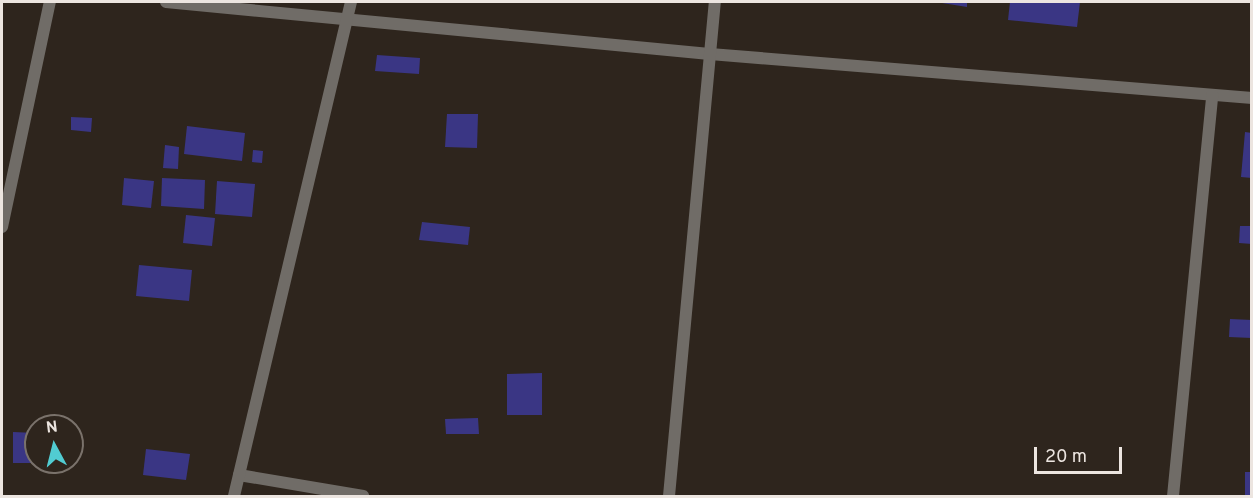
<!DOCTYPE html>
<html>
<head>
<meta charset="utf-8">
<style>
	body { margin:0 }
	#map { position:relative; width:1253px; height:498px; overflow:hidden; background:#2e251d; font-family:Overpass,sans-serif }
	div>[style] { position:absolute }
	.building>* { inset:0; background:#3a3684 }
	.street>* { height:12px; margin:-6px; padding:0 6px; transform-origin:6px; border-radius:6px; background:#706c67 }
	span { translate:-50% -50%; white-space:nowrap; text-align:center; line-height:1.15; -webkit-text-stroke:4.5px #2e251d; paint-order:stroke }
	.frame { position:absolute; inset:0; border:3px solid #ece5e0; pointer-events:none }
	.north { position:absolute; left:24px; top:414px; width:60px; height:60px; box-sizing:border-box; background:#2e251d; border:2px solid #7a726b; border-radius:50%; rotate:353deg; font-size:16px; font-weight:700; line-height:24px; text-align:center; color:#ece5e0 }
	.north::after { content:''; display:block; margin:auto; width:21px; height:27px; background:#51ccd2; clip-path:polygon(50% 0,100% 100%,50% 72%,0 100%) }
	.scale { position:absolute; left:1034px; top:447px; width:88px; height:27px; box-sizing:border-box; border:3px solid #ece5e0; border-top:0; padding-left:8px; font-size:18px; line-height:21px; white-space:nowrap; color:#ece5e0; -webkit-text-stroke:4px #2e251d; paint-order:stroke }
</style>
</head>
<body>
<div id="map">
	<div class="building">
		<i style="clip-path:polygon(936px 2px,967px 2px,967px 7px)"></i>
		<i style="clip-path:polygon(1010px 2px,1080px 2px,1077px 27px,1008px 20px)"></i>
		<i style="clip-path:polygon(377px 55px,420px 58px,419px 74px,375px 71px)"></i>
		<i style="clip-path:polygon(447px 114px,478px 114px,477px 148px,445px 147px)"></i>
		<i style="clip-path:polygon(71px 117px,92px 118px,91px 132px,71px 130px)"></i>
		<i style="clip-path:polygon(187px 126px,245px 133px,242px 161px,184px 154px)"></i>
		<i style="clip-path:polygon(1245px 132px,1252px 133px,1252px 178px,1241px 177px)"></i>
		<i style="clip-path:polygon(165px 145px,179px 147px,178px 169px,163px 168px)"></i>
		<i style="clip-path:polygon(253px 150px,263px 151px,262px 163px,252px 162px)"></i>
		<i style="clip-path:polygon(124px 178px,154px 181px,151px 208px,122px 205px)"></i>
		<i style="clip-path:polygon(162px 178px,205px 180px,204px 209px,161px 206px)"></i>
		<i style="clip-path:polygon(217px 181px,255px 184px,252px 217px,215px 214px)"></i>
		<i style="clip-path:polygon(186px 215px,215px 218px,212px 246px,183px 243px)"></i>
		<i style="clip-path:polygon(422px 222px,470px 227px,468px 245px,419px 240px)"></i>
		<i style="clip-path:polygon(1240px 226px,1252px 226px,1252px 244px,1239px 243px)"></i>
		<i style="clip-path:polygon(139px 265px,192px 270px,189px 301px,136px 296px)"></i>
		<i style="clip-path:polygon(1230px 319px,1252px 320px,1252px 338px,1229px 337px)"></i>
		<i style="clip-path:polygon(542px 373px,542px 415px,507px 415px,507px 374px)"></i>
		<i style="clip-path:polygon(478px 418px,479px 434px,446px 434px,445px 419px)"></i>
		<i style="clip-path:polygon(13px 432px,36px 433px,36px 463px,13px 463px)"></i>
		<i style="clip-path:polygon(146px 449px,190px 454px,186px 480px,143px 475px)"></i>
		<i style="clip-path:polygon(1245px 472px,1252px 472px,1252px 496px,1245px 496px)"></i>
	</div>
	<div class="street">
		<i style="left:166px;top:2px;width:546px;rotate:5.46deg"></i>
		<i style="left:710px;top:54px;width:544px;rotate:4.64deg"></i>
		<i style="left:2px;top:227px;width:230px;rotate:-78deg"></i>
		<i style="left:239px;top:475px;width:126px;rotate:9.6deg"></i>
		<i style="left:234px;top:496px;width:508px;rotate:-76.68deg"></i>
		<i style="left:669px;top:496px;width:496px;rotate:-84.7deg"></i>
		<i style="left:1173px;top:496px;width:403px;rotate:-84.4deg"></i>
	</div>
	<div class="frame"></div>
	<div class="north">N</div>
	<div class="scale">20 m</div>
</div>
</body>
</html>
